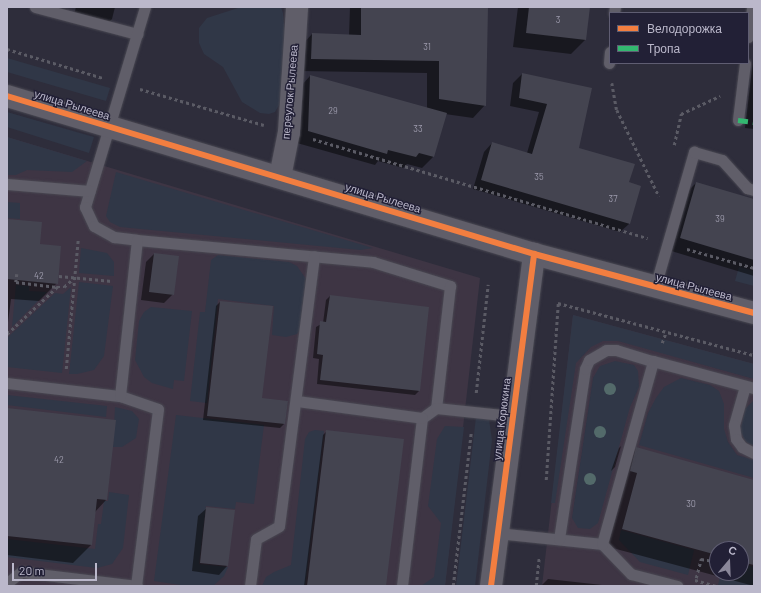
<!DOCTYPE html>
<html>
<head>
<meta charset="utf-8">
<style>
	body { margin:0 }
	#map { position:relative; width:761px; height:593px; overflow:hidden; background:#2e2d3b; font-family:Barlow,sans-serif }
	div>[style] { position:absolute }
	.medical>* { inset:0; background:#3e3544 }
	.green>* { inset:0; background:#303747 }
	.shadow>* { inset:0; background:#0007 }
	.building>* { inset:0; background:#444450 }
	.path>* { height:2.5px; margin-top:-1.25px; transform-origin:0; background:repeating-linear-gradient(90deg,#5b5b65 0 3px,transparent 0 6px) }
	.roads { filter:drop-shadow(0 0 1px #494852) drop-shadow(0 0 1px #494852) }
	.service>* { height:11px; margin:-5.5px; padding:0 5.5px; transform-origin:5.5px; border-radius:5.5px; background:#605e69 }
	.minor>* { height:22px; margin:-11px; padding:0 11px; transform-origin:11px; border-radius:11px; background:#605e69 }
	.quiet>* { height:5px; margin-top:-2.5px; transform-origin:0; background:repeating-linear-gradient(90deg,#33b770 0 10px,transparent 0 15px) }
	.cycleway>* { height:6px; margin:-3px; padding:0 3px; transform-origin:3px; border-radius:3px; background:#f27e40 }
	.trees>* { width:12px; height:12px; margin:-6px; border-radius:50%; background:#536a6a }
	span { translate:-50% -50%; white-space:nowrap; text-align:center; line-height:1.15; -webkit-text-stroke:3px #222036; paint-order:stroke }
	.number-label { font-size:9px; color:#9d9bac }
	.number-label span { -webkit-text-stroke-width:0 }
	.street-label { font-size:11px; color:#bbb8cb }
	.frame { position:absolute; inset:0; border:8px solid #bbb8cb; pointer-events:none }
	.legend { position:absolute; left:609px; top:12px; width:140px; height:52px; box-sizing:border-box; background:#222036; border:1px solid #5f5d72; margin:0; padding:5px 7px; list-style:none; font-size:12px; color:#bbb8cb }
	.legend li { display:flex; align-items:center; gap:8px; height:20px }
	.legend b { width:20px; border:1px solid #5f5d72 }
	.north { position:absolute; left:709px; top:541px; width:40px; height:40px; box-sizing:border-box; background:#222036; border:1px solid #5f5d72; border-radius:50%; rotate:19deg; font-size:11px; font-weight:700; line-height:16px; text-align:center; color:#bbb8cb }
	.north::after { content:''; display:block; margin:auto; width:14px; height:18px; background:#8a8799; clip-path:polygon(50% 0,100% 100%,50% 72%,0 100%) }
	.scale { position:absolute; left:12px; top:563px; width:85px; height:18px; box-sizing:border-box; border:2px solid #bbb8cb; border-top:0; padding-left:5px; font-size:12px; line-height:14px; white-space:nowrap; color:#bbb8cb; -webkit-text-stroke:3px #222036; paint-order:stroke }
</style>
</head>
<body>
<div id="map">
	<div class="medical">
		<i style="clip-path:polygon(7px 137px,480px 278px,445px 586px,7px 586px)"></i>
		<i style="clip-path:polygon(evenodd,573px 315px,754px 364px,754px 586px,542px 586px,573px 315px,717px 549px,741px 549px,741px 573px,717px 573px,717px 549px)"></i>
	</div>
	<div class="green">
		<i style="clip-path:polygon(241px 7px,281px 7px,283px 13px,286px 48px,284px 86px,279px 105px,275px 112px,269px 114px,260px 113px,242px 102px,223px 67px,204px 54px,199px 43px,199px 28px,207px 18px)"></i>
		<i style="clip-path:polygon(7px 58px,110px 88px,106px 101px,7px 72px)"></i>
		<i style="clip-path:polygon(7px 112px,94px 137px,89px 153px,7px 127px)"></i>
		<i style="clip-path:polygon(7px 137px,87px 161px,72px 172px,27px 170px,16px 175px,7px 175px)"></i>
		<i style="clip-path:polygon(116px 172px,373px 248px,360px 250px,120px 227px,110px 222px,106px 216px)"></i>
		<i style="clip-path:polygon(7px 202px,20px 203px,20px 219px,7px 218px)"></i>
		<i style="clip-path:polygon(81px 248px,107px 253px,114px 262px,114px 276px,79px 273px)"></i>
		<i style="clip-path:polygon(218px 255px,289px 262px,297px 266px,306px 279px,300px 330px,297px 334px,286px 337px,272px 335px,274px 306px,218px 299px,207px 403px,190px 401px,200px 312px,205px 312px,211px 260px)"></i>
		<i style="clip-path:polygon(739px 267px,754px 271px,754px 286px,735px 281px)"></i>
		<i style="clip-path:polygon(79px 282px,113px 286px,104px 356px,94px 370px,77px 374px,69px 374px)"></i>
		<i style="clip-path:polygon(16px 285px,29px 286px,29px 291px,47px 292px,12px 327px)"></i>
		<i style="clip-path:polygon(71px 287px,62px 373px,7px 367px,7px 338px,55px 293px,63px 294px)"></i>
		<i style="clip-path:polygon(151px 307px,192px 311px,184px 381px,174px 380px,173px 389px,152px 383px,144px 377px,135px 360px,139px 321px,144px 312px)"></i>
		<i style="clip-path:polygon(573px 315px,754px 364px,754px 379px,618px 341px,603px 341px,591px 347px,576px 363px,555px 503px,551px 503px)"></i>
		<i style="clip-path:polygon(615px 361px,634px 365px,638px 371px,639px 387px,630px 407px,598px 523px,590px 529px,578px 528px,572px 518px,593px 378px,600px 366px)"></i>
		<i style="clip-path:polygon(681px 378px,710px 385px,719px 391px,724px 404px,724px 429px,728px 442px,737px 455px,754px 460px,754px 478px,639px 445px,648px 413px,656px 398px,664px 387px)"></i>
		<i style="clip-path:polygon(7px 395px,107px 406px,106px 417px,7px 405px)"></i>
		<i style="clip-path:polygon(754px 400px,754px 446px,746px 442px,740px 431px,745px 409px)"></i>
		<i style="clip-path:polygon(115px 407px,132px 411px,139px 419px,136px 438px,122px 447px,113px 447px)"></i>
		<i style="clip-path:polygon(176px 415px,264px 425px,254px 504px,236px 502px,235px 509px,206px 506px,199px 564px,228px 567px,224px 576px,213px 586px,187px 586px,154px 581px)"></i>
		<i style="clip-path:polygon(476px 417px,489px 419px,492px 440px,475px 586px,456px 586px)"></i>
		<i style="clip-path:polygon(445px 426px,464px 427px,445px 586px,421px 586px,434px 577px,441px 523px,428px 506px,437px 439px)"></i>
		<i style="clip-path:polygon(315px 430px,324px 431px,305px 586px,262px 586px,266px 577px,274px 572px,291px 565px,305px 439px,309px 432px)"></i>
		<i style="clip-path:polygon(109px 492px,129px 495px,123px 548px,112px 564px,97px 568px,7px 557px,7px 539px,95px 549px,98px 524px,101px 524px,104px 501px,108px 501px)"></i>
		<i style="clip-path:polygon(621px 530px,694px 550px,688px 575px,640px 562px,619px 540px)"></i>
		<i style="clip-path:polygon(741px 563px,754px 567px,754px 586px,718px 585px,721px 573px,741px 573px)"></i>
	</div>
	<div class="shadow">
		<i style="clip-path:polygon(76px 7px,115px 7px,112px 19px,104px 27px,73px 19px)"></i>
		<i style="clip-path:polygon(350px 7px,460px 7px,485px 105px,473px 118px,445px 114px,433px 157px,422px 168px,407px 164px,403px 168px,378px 161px,375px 165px,297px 143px,299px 88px,310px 76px,427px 109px,427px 73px,299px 71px,300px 47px,312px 34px,349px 36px)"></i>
		<i style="clip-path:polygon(518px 7px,589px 7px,585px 40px,571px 54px,513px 47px)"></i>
		<i style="clip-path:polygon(754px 50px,754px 129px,745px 128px)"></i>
		<i style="clip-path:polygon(522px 74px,591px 89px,578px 148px,628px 183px,640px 187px,629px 224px,620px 232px,473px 189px,484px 152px,492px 143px,527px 153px,539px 112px,510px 106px,513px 83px)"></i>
		<i style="clip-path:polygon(696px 183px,754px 200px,754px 276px,668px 250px,684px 195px)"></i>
		<i style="clip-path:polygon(7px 220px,39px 245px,57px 283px,39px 301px,11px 299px,7px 330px)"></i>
		<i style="clip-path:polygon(154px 254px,173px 294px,164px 303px,141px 300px,146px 262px)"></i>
		<i style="clip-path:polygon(330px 296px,419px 391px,415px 395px,317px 384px,319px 359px,313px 358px,316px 327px,323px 323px,326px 300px)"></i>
		<i style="clip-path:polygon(220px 302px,261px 399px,284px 424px,280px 428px,203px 420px,216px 306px)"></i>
		<i style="clip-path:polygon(7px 409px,106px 500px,95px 512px,91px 545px,73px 563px,7px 555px)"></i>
		<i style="clip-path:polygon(327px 431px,385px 586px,304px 586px,323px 435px)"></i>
		<i style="clip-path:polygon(621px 446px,615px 467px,611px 471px,619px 448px)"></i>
		<i style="clip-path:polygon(evenodd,637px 448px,754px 481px,754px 586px,605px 546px,619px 466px,637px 448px,717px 549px,741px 549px,741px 573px,717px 573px,717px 549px)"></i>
		<i style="clip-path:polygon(207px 508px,227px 566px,219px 575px,192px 571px,198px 516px)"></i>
		<i style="clip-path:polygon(548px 579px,602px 585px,602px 586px,541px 586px)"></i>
	</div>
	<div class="building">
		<i style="clip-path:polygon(361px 7px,488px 7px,486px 106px,439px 99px,439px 61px,311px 59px,312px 33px,361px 35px)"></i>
		<i style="clip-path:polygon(529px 7px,590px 7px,586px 40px,526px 33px)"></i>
		<i style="clip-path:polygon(522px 73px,592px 88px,579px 148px,635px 164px,629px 182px,641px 186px,630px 224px,481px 180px,492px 142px,532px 154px,547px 104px,519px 98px)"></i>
		<i style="clip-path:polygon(310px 75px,447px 113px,434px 157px,419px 153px,416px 157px,388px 150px,387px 154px,308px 131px)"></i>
		<i style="clip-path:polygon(696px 182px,754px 199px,754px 260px,680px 238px)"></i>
		<i style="clip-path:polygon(7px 219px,42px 222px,40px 244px,61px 246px,58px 284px,7px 279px)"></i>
		<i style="clip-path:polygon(154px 253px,179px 256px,174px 295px,149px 292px)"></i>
		<i style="clip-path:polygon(330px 295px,429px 307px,420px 391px,320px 380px,323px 355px,317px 354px,320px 321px,326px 322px)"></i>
		<i style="clip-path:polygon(220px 301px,273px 306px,262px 398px,288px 401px,285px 424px,207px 416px)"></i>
		<i style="clip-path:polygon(7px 408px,116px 420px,107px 500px,97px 499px,92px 545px,7px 536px)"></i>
		<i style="clip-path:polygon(326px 430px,404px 439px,386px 586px,307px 586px)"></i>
		<i style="clip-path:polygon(636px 447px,754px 480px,754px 565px,741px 562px,741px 549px,717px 549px,717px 555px,622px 529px,637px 473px,630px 471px)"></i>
		<i style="clip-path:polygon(206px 507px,235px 510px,228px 566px,200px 563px)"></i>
	</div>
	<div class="path">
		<i style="left:7px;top:49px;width:100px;rotate:16.8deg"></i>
		<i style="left:612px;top:83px;width:27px;rotate:80deg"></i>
		<i style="left:617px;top:110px;width:96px;rotate:64deg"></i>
		<i style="left:140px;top:89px;width:129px;rotate:16.2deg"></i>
		<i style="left:313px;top:139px;width:349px;rotate:16.5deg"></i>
		<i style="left:674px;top:145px;width:32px;rotate:-77deg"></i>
		<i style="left:681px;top:114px;width:43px;rotate:-24.8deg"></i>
		<i style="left:687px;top:249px;width:70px;rotate:15.8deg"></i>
		<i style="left:17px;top:274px;width:8px;rotate:97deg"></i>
		<i style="left:16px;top:282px;width:41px;rotate:7deg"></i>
		<i style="left:57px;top:287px;width:7px"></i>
		<i style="left:64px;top:287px;width:13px;rotate:-42deg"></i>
		<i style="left:59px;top:276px;width:53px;rotate:5.4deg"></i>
		<i style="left:7px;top:334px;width:69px;rotate:-43.2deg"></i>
		<i style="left:662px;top:343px;width:12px;rotate:-70deg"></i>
		<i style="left:66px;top:369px;width:131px;rotate:-84.7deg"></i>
		<i style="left:476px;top:393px;width:109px;rotate:-83.7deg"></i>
		<i style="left:546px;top:480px;width:177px;rotate:-86.1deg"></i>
		<i style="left:558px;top:303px;width:203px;rotate:14.9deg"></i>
		<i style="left:696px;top:578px;width:20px;rotate:-75deg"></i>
		<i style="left:701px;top:559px;width:12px;rotate:9deg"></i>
		<i style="left:713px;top:561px;width:6px;rotate:-81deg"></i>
		<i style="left:695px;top:580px;width:22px;rotate:16deg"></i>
		<i style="left:453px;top:586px;width:155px;rotate:-83.3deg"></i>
		<i style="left:536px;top:586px;width:29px;rotate:-84deg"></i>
	</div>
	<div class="roads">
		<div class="service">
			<i style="left:35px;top:7px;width:106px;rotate:14.8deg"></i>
			<i style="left:145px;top:7px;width:209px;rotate:106.7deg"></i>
			<i style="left:85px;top:207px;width:21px;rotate:65deg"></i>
			<i style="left:94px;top:226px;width:23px;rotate:29deg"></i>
			<i style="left:114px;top:237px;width:23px;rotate:7deg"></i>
			<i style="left:137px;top:240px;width:237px;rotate:5.3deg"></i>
			<i style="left:373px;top:262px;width:81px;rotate:17.3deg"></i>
			<i style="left:450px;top:286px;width:123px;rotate:96.5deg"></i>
			<i style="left:436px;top:408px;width:17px;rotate:144deg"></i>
			<i style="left:422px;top:418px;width:169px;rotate:96.8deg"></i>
			<i style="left:614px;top:13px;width:6px;rotate:-81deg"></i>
			<i style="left:748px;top:37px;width:30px;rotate:-82deg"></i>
			<i style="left:609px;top:63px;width:11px;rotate:-85deg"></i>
			<i style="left:738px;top:120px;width:57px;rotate:-83deg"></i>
			<i style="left:7px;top:184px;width:83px;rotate:4.8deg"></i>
			<i style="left:655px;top:287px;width:141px;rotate:-73.9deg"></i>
			<i style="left:694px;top:152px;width:29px;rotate:16deg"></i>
			<i style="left:722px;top:160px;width:38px;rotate:48deg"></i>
			<i style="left:747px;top:188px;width:7px;rotate:16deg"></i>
			<i style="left:7px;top:383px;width:114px;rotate:6.6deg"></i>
			<i style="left:745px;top:386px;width:41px;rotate:105.8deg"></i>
			<i style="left:734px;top:425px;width:14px;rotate:82deg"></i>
			<i style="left:736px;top:439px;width:10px;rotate:53deg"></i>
			<i style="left:742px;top:447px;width:13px;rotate:27deg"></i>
			<i style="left:297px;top:401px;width:126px;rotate:7.7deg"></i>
			<i style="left:436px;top:408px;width:76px;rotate:6deg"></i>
			<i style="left:497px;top:533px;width:106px;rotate:6deg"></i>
			<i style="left:602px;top:544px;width:42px;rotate:46deg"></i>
			<i style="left:631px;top:574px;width:48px;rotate:14.6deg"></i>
			<i style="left:559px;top:539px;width:172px;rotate:-81.3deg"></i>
			<i style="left:585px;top:369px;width:10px;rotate:-66deg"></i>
			<i style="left:589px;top:360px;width:20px;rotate:-30deg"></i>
			<i style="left:606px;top:350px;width:10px"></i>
			<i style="left:616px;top:350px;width:39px;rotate:17deg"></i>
			<i style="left:602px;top:544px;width:190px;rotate:-74.4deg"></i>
			<i style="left:653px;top:361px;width:105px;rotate:15deg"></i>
			<i style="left:7px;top:583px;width:18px;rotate:-38deg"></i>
			<i style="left:21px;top:572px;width:117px;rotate:6.9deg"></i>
			<i style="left:136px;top:586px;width:178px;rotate:-82.9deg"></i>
			<i style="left:158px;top:409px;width:40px;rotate:-161.1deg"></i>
			<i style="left:120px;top:396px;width:157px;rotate:-83.8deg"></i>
			<i style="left:250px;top:586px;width:47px;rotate:-82.7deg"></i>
			<i style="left:256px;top:539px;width:26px;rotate:-29deg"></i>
			<i style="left:279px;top:526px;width:272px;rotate:-82.6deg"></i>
		</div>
		<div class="minor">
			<i style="left:7px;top:96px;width:550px;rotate:16.69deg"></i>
			<i style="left:534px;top:254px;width:228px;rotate:15deg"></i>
			<i style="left:280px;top:177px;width:46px;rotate:-78.7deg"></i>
			<i style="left:289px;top:132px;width:125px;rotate:-86.3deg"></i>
			<i style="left:491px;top:586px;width:335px;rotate:-82.6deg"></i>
		</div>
	</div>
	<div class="quiet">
		<i style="left:738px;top:120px;width:16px;rotate:7deg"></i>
	</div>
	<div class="cycleway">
		<i style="left:7px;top:96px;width:550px;rotate:16.69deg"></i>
		<i style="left:534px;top:254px;width:228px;rotate:15deg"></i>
		<i style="left:491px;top:586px;width:335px;rotate:-82.6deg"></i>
	</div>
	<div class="trees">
		<i style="left:610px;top:389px"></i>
		<i style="left:600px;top:432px"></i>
		<i style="left:590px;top:479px"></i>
	</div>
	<div class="number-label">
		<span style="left:558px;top:20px">3</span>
		<span style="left:427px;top:47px">31</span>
		<span style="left:333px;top:111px">29</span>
		<span style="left:418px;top:129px">33</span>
		<span style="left:539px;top:177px">35</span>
		<span style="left:613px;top:199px">37</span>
		<span style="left:720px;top:219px">39</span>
		<span style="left:39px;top:276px">42</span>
		<span style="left:59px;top:460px">42</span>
		<span style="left:691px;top:504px">30</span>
	</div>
	<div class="street-label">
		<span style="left:290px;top:92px;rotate:-85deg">переулок Рылеева</span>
		<span style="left:72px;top:105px;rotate:17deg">улица Рылеева</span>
		<span style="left:383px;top:198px;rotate:17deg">улица Рылеева</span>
		<span style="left:694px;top:287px;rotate:15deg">улица Рылеева</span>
		<span style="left:502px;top:419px;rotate:-83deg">улица Корюкина</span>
	</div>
	<div class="frame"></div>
	<ul class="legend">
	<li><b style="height:5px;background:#f27e40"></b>Велодорожка</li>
	<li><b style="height:5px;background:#33b770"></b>Тропа</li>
	</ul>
	<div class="north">С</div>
	<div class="scale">20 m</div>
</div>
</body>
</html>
